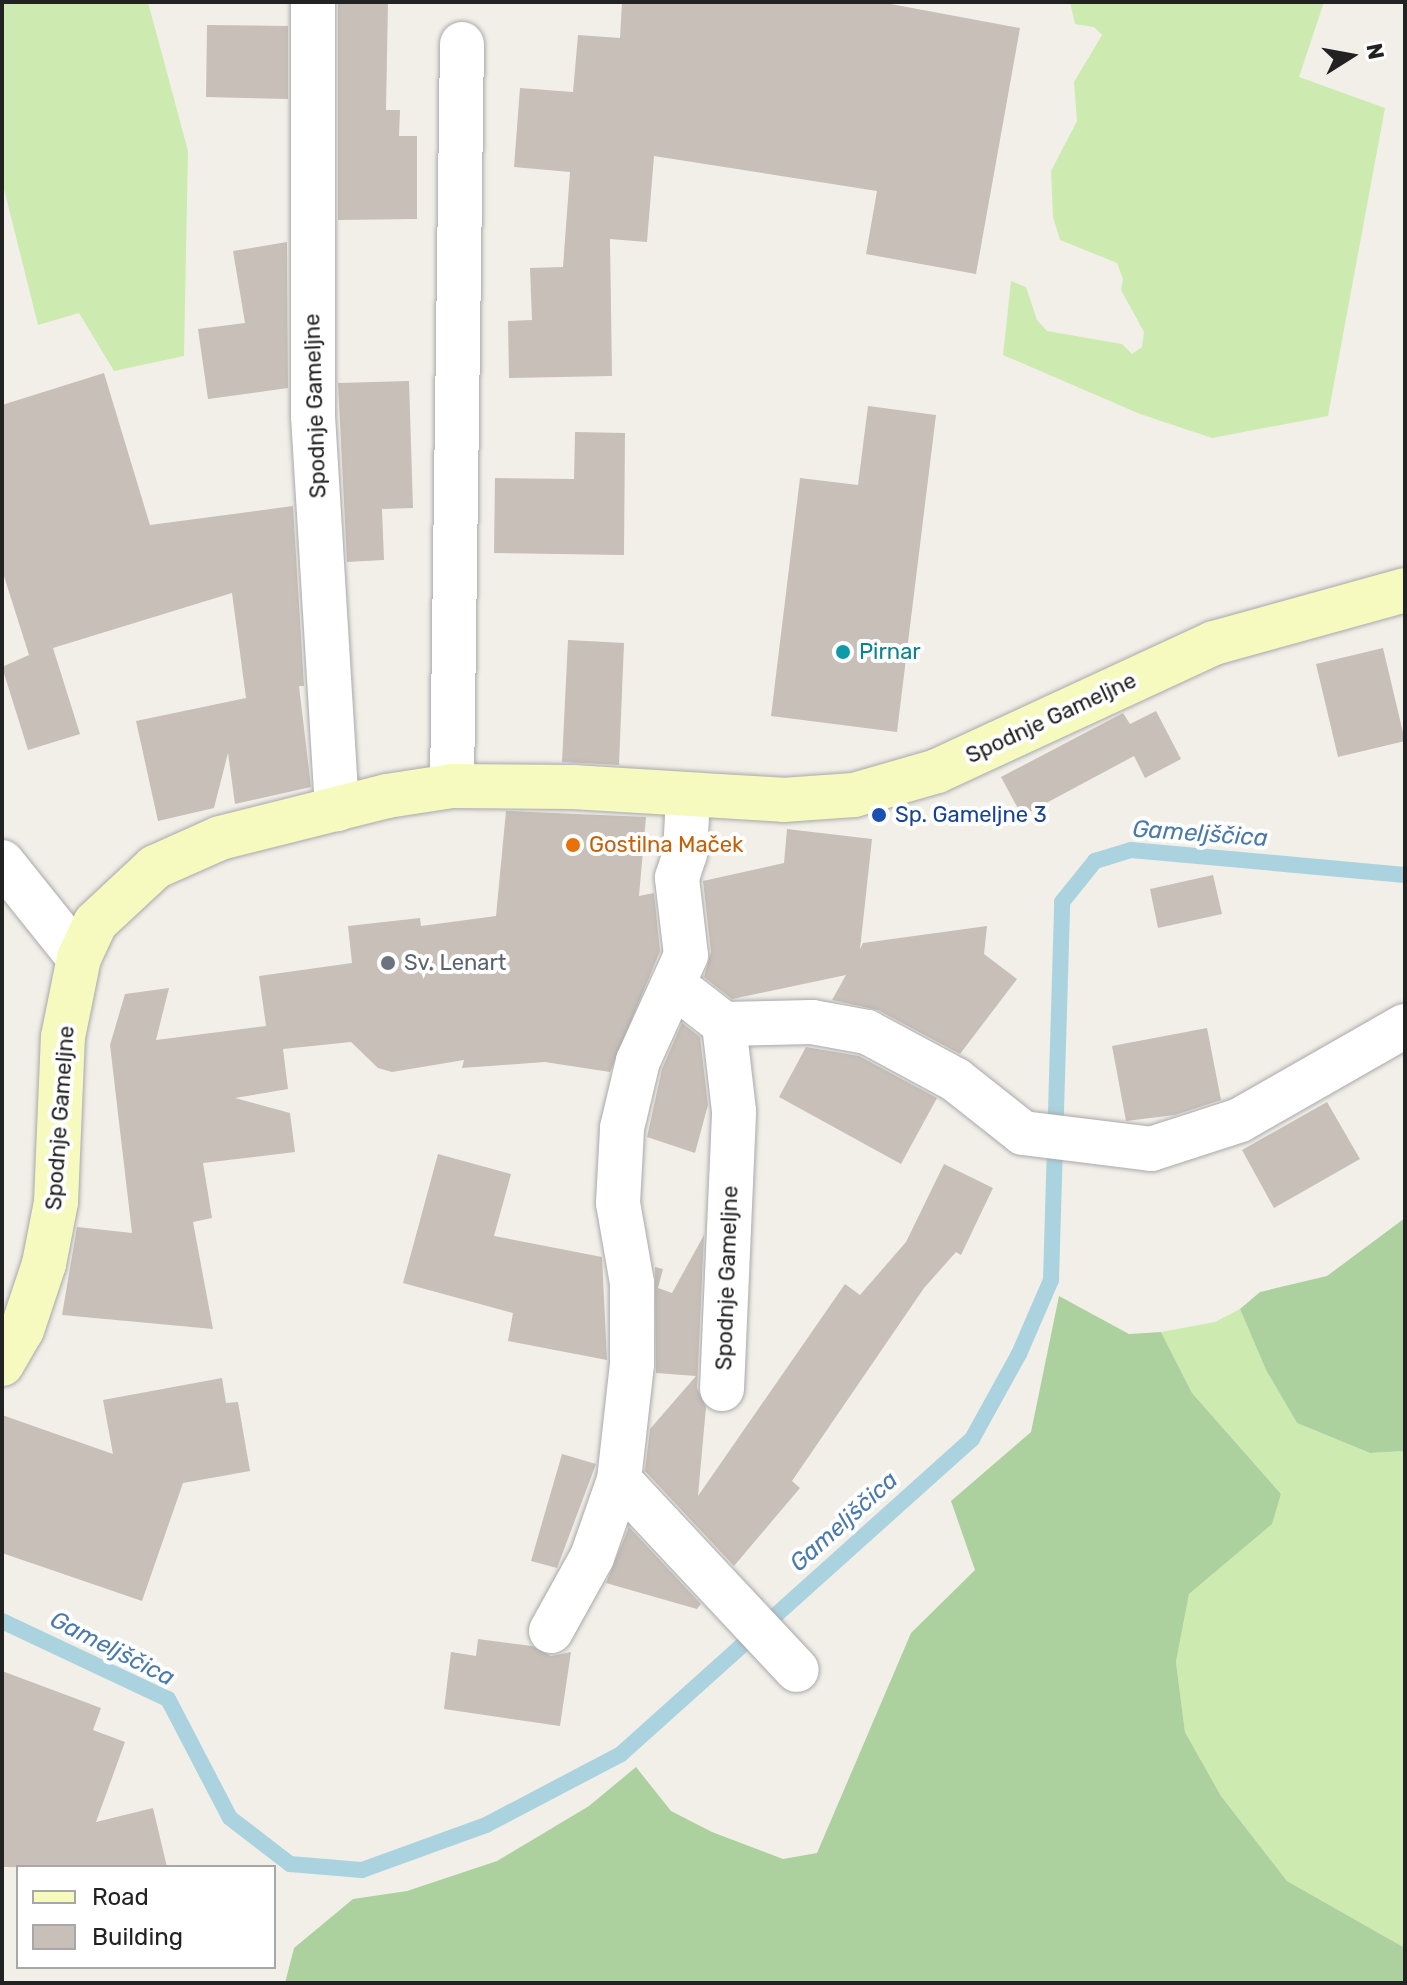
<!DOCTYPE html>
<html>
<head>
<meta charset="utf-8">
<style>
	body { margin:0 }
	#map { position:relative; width:1407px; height:1985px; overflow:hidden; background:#f2efe9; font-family:Rubik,sans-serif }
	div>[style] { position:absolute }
	.grass>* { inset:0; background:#cdebb0 }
	.forest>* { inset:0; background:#add19e }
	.stream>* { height:16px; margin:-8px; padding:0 8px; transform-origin:8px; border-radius:8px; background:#aad3df }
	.building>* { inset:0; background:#c7bfb8 }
	.roads { filter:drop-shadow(0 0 2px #a9a9a9) drop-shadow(0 0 2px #a9a9a9) }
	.street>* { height:44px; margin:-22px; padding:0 22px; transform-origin:22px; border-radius:22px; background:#fff }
	.secondary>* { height:44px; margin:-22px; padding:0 22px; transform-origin:22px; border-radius:22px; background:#f7fabf }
	.dots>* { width:22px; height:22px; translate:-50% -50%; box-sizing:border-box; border:4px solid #fff; border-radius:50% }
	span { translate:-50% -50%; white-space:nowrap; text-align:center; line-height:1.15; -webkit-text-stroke:8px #fff; paint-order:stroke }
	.street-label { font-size:22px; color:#222 }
	.culture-label { font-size:22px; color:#0d838f }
	.left { translate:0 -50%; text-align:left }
	.transit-label { font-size:22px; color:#164399 }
	.food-label { font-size:22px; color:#c56008 }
	.worship-label { font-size:22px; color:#5b616d }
	.water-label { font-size:24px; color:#4a7aab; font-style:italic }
	.frame { position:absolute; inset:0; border:4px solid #222; pointer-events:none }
	.legend { position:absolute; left:16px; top:1865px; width:260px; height:104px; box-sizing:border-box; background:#fff; border:2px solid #a7a7a7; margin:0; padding:10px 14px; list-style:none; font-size:24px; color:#222 }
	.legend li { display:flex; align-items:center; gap:16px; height:40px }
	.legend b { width:40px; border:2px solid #a7a7a7 }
	.north { position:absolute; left:1311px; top:16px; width:80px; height:80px; -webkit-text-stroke:6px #fff; paint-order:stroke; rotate:79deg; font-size:22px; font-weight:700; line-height:32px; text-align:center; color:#222 }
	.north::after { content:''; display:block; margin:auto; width:28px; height:36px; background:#222; clip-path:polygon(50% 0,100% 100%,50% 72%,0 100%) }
</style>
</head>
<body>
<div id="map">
	<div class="grass">
		<i style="clip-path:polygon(2px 2px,148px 2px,188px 151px,184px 356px,114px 371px,79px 313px,38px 325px,2px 181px)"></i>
		<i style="clip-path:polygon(1070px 2px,1324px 2px,1299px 77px,1385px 108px,1328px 416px,1212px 438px,1140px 414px,1003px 355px,1011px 281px,1026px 287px,1037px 320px,1047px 331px,1122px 344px,1132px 354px,1142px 347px,1144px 332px,1121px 290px,1123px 279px,1117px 263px,1060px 240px,1053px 217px,1051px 171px,1077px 121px,1074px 82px,1102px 35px,1094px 27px,1075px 24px)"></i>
		<i style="clip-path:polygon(1240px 1309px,1266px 1370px,1297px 1423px,1370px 1453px,1405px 1451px,1405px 1948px,1287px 1881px,1221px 1796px,1185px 1732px,1176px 1662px,1189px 1594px,1271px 1524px,1281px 1494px,1192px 1393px,1161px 1332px,1215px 1322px)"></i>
	</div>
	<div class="forest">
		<i style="clip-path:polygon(1405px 1218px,1405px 1451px,1370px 1453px,1297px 1423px,1266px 1370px,1240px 1309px,1260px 1292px,1327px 1276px)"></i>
		<i style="clip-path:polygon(1059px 1296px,1129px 1334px,1161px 1332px,1192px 1393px,1281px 1494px,1272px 1524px,1189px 1594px,1176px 1662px,1185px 1732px,1221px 1796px,1287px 1881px,1405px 1948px,1405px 1983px,285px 1983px,294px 1948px,353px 1899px,407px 1891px,497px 1861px,589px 1806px,636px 1767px,671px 1811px,712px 1832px,783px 1859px,817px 1853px,911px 1633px,975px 1570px,951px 1501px,1031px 1432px)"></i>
	</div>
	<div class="stream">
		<i style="left:2px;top:1621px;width:183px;rotate:25.2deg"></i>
		<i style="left:168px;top:1699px;width:134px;rotate:62.5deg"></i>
		<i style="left:230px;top:1818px;width:76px;rotate:37.5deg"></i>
		<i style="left:290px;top:1864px;width:72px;rotate:4.8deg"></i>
		<i style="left:362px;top:1870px;width:132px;rotate:-19.9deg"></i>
		<i style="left:486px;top:1825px;width:153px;rotate:-27.7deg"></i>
		<i style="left:621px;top:1754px;width:472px;rotate:-41.9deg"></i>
		<i style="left:972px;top:1439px;width:97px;rotate:-61.1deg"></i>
		<i style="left:1019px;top:1354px;width:81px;rotate:-66.6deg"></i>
		<i style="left:1051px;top:1280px;width:378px;rotate:-88.3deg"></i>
		<i style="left:1062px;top:902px;width:53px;rotate:-51.2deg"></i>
		<i style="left:1095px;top:861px;width:38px;rotate:-17deg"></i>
		<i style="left:1131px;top:850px;width:275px;rotate:5.2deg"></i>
	</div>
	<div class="building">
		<i style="clip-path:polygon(338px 2px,388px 2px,386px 110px,400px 110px,399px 136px,417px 136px,417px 219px,338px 220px)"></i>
		<i style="clip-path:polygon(622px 2px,880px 2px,1020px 28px,976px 274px,866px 254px,877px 191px,654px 156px,647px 242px,610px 239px,612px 376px,509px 378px,508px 321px,532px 320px,530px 268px,563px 267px,570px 172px,514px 167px,520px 88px,573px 92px,578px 35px,620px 38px)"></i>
		<i style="clip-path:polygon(207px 25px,288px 26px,288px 99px,206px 97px)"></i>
		<i style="clip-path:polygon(287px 242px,288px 388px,208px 399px,198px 329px,245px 323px,233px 251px)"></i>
		<i style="clip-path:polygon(104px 373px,150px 525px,293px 506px,304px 686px,299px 686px,311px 787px,235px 804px,228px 753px,214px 808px,158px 821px,136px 721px,246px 698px,232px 593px,53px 648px,80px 734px,28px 750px,2px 667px,29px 655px,2px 570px,2px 405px)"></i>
		<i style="clip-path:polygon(409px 381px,413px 508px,382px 509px,384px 560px,347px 562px,338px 383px)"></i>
		<i style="clip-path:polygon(868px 406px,936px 415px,897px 732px,771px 716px,800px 478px,858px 485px)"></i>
		<i style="clip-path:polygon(575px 432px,625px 433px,624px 555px,494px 553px,495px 478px,574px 479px)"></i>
		<i style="clip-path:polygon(568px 640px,624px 643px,619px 765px,562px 762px)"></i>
		<i style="clip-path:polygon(1383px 648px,1405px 741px,1338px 757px,1316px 664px)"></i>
		<i style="clip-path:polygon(1156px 711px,1181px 759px,1145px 778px,1134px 756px,1022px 816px,1001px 777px,1123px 713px,1130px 724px)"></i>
		<i style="clip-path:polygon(506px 811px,646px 817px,639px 896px,654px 893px,660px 951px,610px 1072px,545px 1062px,462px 1068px,464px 1060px,392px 1072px,378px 1068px,351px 1042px,283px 1049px,288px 1089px,235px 1098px,290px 1113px,295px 1152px,203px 1163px,212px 1218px,193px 1222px,213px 1329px,62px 1315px,77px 1227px,132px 1233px,110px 1045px,125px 994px,169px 988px,156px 1040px,266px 1026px,259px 976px,352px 963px,348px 926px,420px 918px,421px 926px,496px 916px)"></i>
		<i style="clip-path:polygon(787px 829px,872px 839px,860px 949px,863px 943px,987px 926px,984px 954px,1017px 979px,960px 1054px,878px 1010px,832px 1000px,846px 975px,732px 999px,704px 977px,711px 952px,703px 881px,784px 863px)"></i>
		<i style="clip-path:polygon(1213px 875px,1222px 914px,1158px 928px,1150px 889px)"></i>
		<i style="clip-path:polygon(682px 1023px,700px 1037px,708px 1105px,695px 1153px,647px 1137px,662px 1069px)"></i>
		<i style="clip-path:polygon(1207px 1028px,1221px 1100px,1175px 1115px,1126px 1121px,1112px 1046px)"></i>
		<i style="clip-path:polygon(806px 1047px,859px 1056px,937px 1098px,901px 1164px,779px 1097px)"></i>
		<i style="clip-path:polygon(1327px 1102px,1360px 1159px,1274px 1208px,1242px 1150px)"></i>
		<i style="clip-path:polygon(438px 1154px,511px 1174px,494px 1236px,602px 1257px,607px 1360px,508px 1341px,513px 1313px,403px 1283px)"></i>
		<i style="clip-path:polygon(944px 1164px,993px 1188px,961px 1255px,956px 1252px,924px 1288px,792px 1481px,800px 1488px,734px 1566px,645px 1471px,650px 1429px,696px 1376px,656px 1373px,655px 1267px,663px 1269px,658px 1288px,672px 1293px,704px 1235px,697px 1388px,706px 1407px,698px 1496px,845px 1284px,860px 1295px,906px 1242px)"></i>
		<i style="clip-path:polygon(222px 1378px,226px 1403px,238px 1402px,250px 1471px,183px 1483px,142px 1601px,2px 1553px,2px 1415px,113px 1454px,103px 1400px)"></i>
		<i style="clip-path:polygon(562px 1454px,596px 1464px,557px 1568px,531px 1561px)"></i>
		<i style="clip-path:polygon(629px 1527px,701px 1604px,697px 1609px,606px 1583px)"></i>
		<i style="clip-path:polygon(478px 1639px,532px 1646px,551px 1656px,571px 1652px,560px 1726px,444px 1709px,451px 1652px,476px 1656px)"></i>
		<i style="clip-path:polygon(2px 1671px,101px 1708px,93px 1730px,125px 1742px,96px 1822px,153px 1808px,167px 1867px,2px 1867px)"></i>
	</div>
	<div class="roads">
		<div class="street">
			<i style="left:313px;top:2px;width:414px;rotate:90deg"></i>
			<i style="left:313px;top:416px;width:394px;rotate:86.5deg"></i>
			<i style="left:452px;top:786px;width:742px;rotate:-89.23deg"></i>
			<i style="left:2px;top:862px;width:123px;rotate:51.3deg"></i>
			<i style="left:675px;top:986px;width:62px;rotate:37.8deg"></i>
			<i style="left:724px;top:1024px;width:88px;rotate:-1.3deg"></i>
			<i style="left:812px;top:1022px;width:56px;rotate:10.3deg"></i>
			<i style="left:867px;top:1032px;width:101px;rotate:28.3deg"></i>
			<i style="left:956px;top:1080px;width:85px;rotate:38.3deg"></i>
			<i style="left:1023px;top:1133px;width:129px;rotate:7.1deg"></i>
			<i style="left:1151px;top:1149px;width:94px;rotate:-18deg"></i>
			<i style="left:1240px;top:1120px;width:190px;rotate:-29.7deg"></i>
			<i style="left:722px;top:1389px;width:278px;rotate:-87.5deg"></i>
			<i style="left:734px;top:1111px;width:88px;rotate:-96.6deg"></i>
			<i style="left:619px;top:1480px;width:260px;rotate:46.9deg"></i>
			<i style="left:551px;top:1631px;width:85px;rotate:-61deg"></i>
			<i style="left:592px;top:1557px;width:82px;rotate:-70.7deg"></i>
			<i style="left:619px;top:1480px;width:117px;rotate:-83.6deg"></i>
			<i style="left:632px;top:1364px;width:81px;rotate:-90deg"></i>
			<i style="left:632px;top:1283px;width:81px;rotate:-99.9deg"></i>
			<i style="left:618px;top:1203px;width:75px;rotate:-86.9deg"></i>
			<i style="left:622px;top:1128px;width:69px;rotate:-76.6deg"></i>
			<i style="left:638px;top:1061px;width:116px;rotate:-65.6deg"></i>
			<i style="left:686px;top:955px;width:78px;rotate:-96.7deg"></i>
			<i style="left:677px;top:878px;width:25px;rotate:-72deg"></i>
			<i style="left:685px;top:854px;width:58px;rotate:-87deg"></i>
		</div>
		<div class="secondary">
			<i style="left:2px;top:1364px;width:39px;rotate:-60deg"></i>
			<i style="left:22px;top:1330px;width:70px;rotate:-71.6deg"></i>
			<i style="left:44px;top:1264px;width:63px;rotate:-79deg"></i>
			<i style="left:56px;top:1202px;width:165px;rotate:-87.6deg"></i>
			<i style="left:63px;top:1037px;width:81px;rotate:-78.6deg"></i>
			<i style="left:79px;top:958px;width:38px;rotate:-65deg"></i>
			<i style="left:95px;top:923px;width:82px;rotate:-43deg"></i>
			<i style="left:155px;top:867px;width:71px;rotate:-24deg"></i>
			<i style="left:220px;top:838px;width:172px;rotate:-14.1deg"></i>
			<i style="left:387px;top:796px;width:66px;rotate:-8.7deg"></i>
			<i style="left:452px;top:786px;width:121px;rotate:0.5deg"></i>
			<i style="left:573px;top:787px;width:210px;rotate:3.5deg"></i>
			<i style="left:783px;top:800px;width:71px;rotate:-4deg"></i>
			<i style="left:854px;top:795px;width:86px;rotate:-16.1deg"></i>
			<i style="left:937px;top:771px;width:305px;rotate:-24.8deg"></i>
			<i style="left:1214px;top:643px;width:198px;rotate:-15.5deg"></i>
		</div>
	</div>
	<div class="dots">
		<i style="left:843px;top:652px;background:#0f9aa8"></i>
		<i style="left:879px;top:815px;background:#1a4fb4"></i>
		<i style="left:573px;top:845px;background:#e8710a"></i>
		<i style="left:388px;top:963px;background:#6b7280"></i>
	</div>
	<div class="street-label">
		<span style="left:315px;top:406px;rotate:-92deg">Spodnje Gameljne</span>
		<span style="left:1051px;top:718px;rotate:-25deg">Spodnje Gameljne</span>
		<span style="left:60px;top:1118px;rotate:-86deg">Spodnje Gameljne</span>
		<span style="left:727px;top:1278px;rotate:-88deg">Spodnje Gameljne</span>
	</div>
	<div class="culture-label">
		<span class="left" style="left:859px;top:652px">Pirnar</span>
	</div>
	<div class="transit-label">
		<span class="left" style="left:895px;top:815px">Sp. Gameljne 3</span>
	</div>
	<div class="food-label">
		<span class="left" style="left:589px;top:845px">Gostilna Maček</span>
	</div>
	<div class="worship-label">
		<span class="left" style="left:404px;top:963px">Sv. Lenart</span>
	</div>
	<div class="water-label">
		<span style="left:1200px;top:834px;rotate:4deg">Gameljščica</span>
		<span style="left:844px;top:1522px;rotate:-42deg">Gameljščica</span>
		<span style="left:112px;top:1649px;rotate:27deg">Gameljščica</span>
	</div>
	<div class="frame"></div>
	<ul class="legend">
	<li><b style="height:10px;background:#f7fabf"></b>Road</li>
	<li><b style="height:22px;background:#c7bfb8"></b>Building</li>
	</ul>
	<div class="north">N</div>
</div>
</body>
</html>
